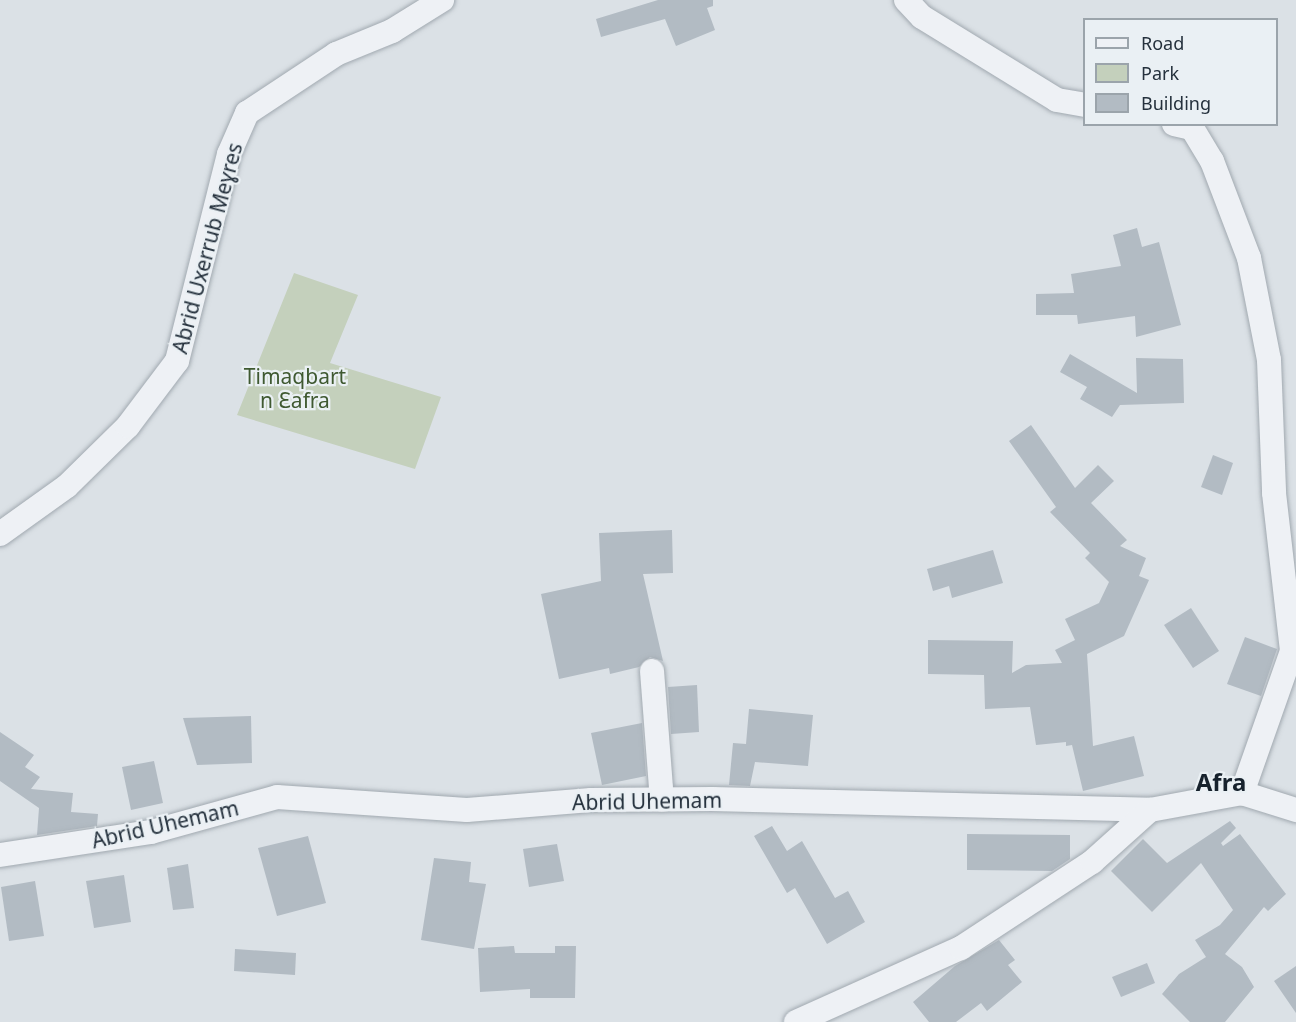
<!DOCTYPE html>
<html>
<head>
<meta charset="utf-8">
<style>
	body { margin:0 }
	#map { position:relative; width:1296px; height:1022px; overflow:hidden; background:#dbe1e6; font-family:"Noto Sans",sans-serif }
	div>[style] { position:absolute }
	.green>* { inset:0; background:#c4d0bc }
	.building>* { inset:0; background:#b2bbc3 }
	.roads { filter:drop-shadow(0 0 2px #a1a9b0) drop-shadow(0 0 2px #a1a9b0) }
	.minor>* { height:24px; margin:-12px; padding:0 12px; transform-origin:12px; border-radius:12px; background:#eef1f5 }
	span { translate:-50% -50%; white-space:nowrap; text-align:center; line-height:1.15; -webkit-text-stroke:4.5px #eaf0f4; paint-order:stroke }
	.street-label { font-size:21px; color:#25313d }
	.park-label { font-size:21px; color:#3f5931 }
	.quarter-label { font-size:24px; color:#17222d; font-weight:700 }
	.legend { position:absolute; left:1083px; top:18px; width:195px; height:108px; box-sizing:border-box; background:#eaf0f4; border:2px solid #9ba4ab; margin:0; padding:8px 10px; list-style:none; font-size:18px; color:#25313d }
	.legend li { display:flex; align-items:center; gap:12px; height:30px }
	.legend b { width:30px; border:2px solid #9ba4ab }
</style>
</head>
<body>
<div id="map">
	<div class="green">
		<i style="clip-path:polygon(294px 273px,358px 295px,330px 363px,441px 397px,415px 469px,237px 415px)"></i>
	</div>
	<div class="building">
		<i style="clip-path:polygon(658px 0,713px 0,713px 6px,707px 8px,715px 30px,676px 46px,665px 19px,601px 37px,596px 19px)"></i>
		<i style="clip-path:polygon(1137px 228px,1142px 247px,1159px 242px,1181px 325px,1136px 337px,1135px 316px,1078px 324px,1077px 315px,1036px 315px,1036px 294px,1074px 293px,1071px 274px,1121px 266px,1113px 235px)"></i>
		<i style="clip-path:polygon(1070px 354px,1137px 393px,1136px 358px,1183px 359px,1184px 403px,1120px 405px,1112px 417px,1080px 399px,1087px 387px,1060px 372px)"></i>
		<i style="clip-path:polygon(1031px 425px,1075px 488px,1098px 465px,1114px 481px,1091px 503px,1127px 540px,1120px 546px,1146px 558px,1139px 576px,1149px 580px,1124px 636px,1087px 654px,1093px 746px,1134px 736px,1144px 776px,1083px 791px,1072px 745px,1066px 746px,1066px 742px,1036px 745px,1030px 707px,985px 709px,984px 675px,928px 674px,928px 640px,1013px 641px,1012px 673px,1026px 665px,1062px 663px,1055px 650px,1075px 640px,1065px 619px,1099px 603px,1109px 582px,1085px 558px,1090px 553px,1050px 512px,1056px 507px,1009px 441px)"></i>
		<i style="clip-path:polygon(1213px 455px,1233px 463px,1222px 495px,1201px 487px)"></i>
		<i style="clip-path:polygon(672px 530px,673px 573px,643px 574px,663px 661px,650px 657px,639px 667px,610px 674px,609px 668px,559px 679px,541px 594px,601px 581px,599px 533px)"></i>
		<i style="clip-path:polygon(993px 550px,1003px 583px,952px 598px,949px 586px,933px 591px,927px 569px)"></i>
		<i style="clip-path:polygon(1191px 608px,1219px 651px,1193px 668px,1164px 625px)"></i>
		<i style="clip-path:polygon(1245px 637px,1277px 649px,1261px 696px,1227px 684px)"></i>
		<i style="clip-path:polygon(697px 685px,699px 732px,671px 734px,668px 687px)"></i>
		<i style="clip-path:polygon(749px 709px,813px 715px,808px 766px,755px 762px,750px 786px,729px 785px,733px 743px,746px 744px)"></i>
		<i style="clip-path:polygon(251px 716px,252px 763px,197px 765px,183px 718px)"></i>
		<i style="clip-path:polygon(642px 723px,646px 776px,602px 785px,591px 733px)"></i>
		<i style="clip-path:polygon(0 732px,34px 755px,25px 767px,40px 777px,31px 789px,73px 793px,71px 812px,98px 814px,97px 826px,37px 835px,39px 808px,0 781px)"></i>
		<i style="clip-path:polygon(154px 761px,163px 803px,131px 810px,122px 767px)"></i>
		<i style="clip-path:polygon(1230px 821px,1236px 828px,1221px 843px,1223px 846px,1240px 834px,1286px 894px,1268px 911px,1264px 907px,1225px 954px,1242px 967px,1254px 987px,1225px 1022px,1190px 1022px,1162px 994px,1179px 974px,1206px 957px,1195px 940px,1220px 925px,1233px 910px,1201px 863px,1152px 912px,1111px 871px,1143px 839px,1167px 863px)"></i>
		<i style="clip-path:polygon(772px 826px,787px 851px,802px 841px,835px 898px,848px 891px,865px 922px,827px 944px,795px 888px,787px 893px,754px 836px)"></i>
		<i style="clip-path:polygon(967px 834px,1070px 835px,1070px 859px,1052px 871px,967px 870px)"></i>
		<i style="clip-path:polygon(308px 836px,326px 903px,277px 916px,258px 848px)"></i>
		<i style="clip-path:polygon(557px 844px,564px 881px,529px 887px,523px 849px)"></i>
		<i style="clip-path:polygon(434px 858px,471px 862px,469px 882px,486px 884px,474px 949px,421px 940px)"></i>
		<i style="clip-path:polygon(188px 864px,194px 908px,173px 910px,167px 868px)"></i>
		<i style="clip-path:polygon(124px 875px,131px 922px,94px 928px,86px 881px)"></i>
		<i style="clip-path:polygon(35px 881px,44px 936px,9px 941px,1px 887px)"></i>
		<i style="clip-path:polygon(999px 940px,1015px 960px,1008px 965px,1022px 982px,987px 1011px,981px 1003px,956px 1022px,929px 1022px,913px 1002px,955px 966px)"></i>
		<i style="clip-path:polygon(514px 946px,515px 953px,555px 953px,555px 946px,576px 946px,575px 998px,530px 998px,530px 989px,480px 992px,478px 948px)"></i>
		<i style="clip-path:polygon(235px 949px,296px 953px,295px 975px,234px 971px)"></i>
		<i style="clip-path:polygon(1147px 963px,1155px 983px,1121px 997px,1112px 977px)"></i>
		<i style="clip-path:polygon(1296px 966px,1296px 1013px,1274px 981px)"></i>
	</div>
	<div class="roads">
		<div class="minor">
			<i style="left:906px;top:0;width:23px;rotate:47deg"></i>
			<i style="left:922px;top:17px;width:158px;rotate:31.6deg"></i>
			<i style="left:1057px;top:100px;width:27px;rotate:10deg"></i>
			<i style="left:1174px;top:124px;width:18px;rotate:13deg"></i>
			<i style="left:1192px;top:128px;width:39px;rotate:59deg"></i>
			<i style="left:1212px;top:161px;width:104px;rotate:69.1deg"></i>
			<i style="left:1249px;top:258px;width:104px;rotate:78.9deg"></i>
			<i style="left:1269px;top:360px;width:133px;rotate:87.8deg"></i>
			<i style="left:1274px;top:493px;width:159px;rotate:83.5deg"></i>
			<i style="left:1292px;top:651px;width:151px;rotate:109.4deg"></i>
			<i style="left:0;top:534px;width:82px;rotate:-35.6deg"></i>
			<i style="left:67px;top:486px;width:86px;rotate:-44.5deg"></i>
			<i style="left:128px;top:426px;width:81px;rotate:-53deg"></i>
			<i style="left:177px;top:361px;width:213px;rotate:-75.9deg"></i>
			<i style="left:229px;top:154px;width:45px;rotate:-66.3deg"></i>
			<i style="left:247px;top:113px;width:107px;rotate:-33.5deg"></i>
			<i style="left:336px;top:54px;width:61px;rotate:-22.3deg"></i>
			<i style="left:392px;top:31px;width:59px;rotate:-31.8deg"></i>
			<i style="left:652px;top:671px;width:129px;rotate:85.6deg"></i>
			<i style="left:0;top:855px;width:153px;rotate:-8.7deg"></i>
			<i style="left:151px;top:832px;width:131px;rotate:-15.5deg"></i>
			<i style="left:277px;top:797px;width:190px;rotate:3.9deg"></i>
			<i style="left:467px;top:810px;width:124px;rotate:-4.6deg"></i>
			<i style="left:591px;top:800px;width:121px;rotate:-0.5deg"></i>
			<i style="left:712px;top:799px;width:438px;rotate:1.4deg"></i>
			<i style="left:1150px;top:810px;width:94px;rotate:-10.5deg"></i>
			<i style="left:1242px;top:793px;width:57px;rotate:17.5deg"></i>
			<i style="left:796px;top:1022px;width:181px;rotate:-24.2deg"></i>
			<i style="left:961px;top:948px;width:157px;rotate:-33.3deg"></i>
			<i style="left:1092px;top:862px;width:78px;rotate:-41.9deg"></i>
		</div>
	</div>
	<div class="street-label">
		<span style="left:207px;top:248px;rotate:-75deg">Abrid Uxerrub Meɣres</span>
		<span style="left:647px;top:801px;rotate:-1deg">Abrid Uhemam</span>
		<span style="left:165px;top:824px;rotate:-13deg">Abrid Uhemam</span>
	</div>
	<div class="park-label">
		<span style="left:295px;top:388px">Timaqbart<br>n Ɛafra</span>
	</div>
	<div class="quarter-label">
		<span style="left:1221px;top:782px">Afra</span>
	</div>
	<ul class="legend">
	<li><b style="height:8px;background:#eef1f5"></b>Road</li>
	<li><b style="height:16px;background:#c4d0bc"></b>Park</li>
	<li><b style="height:16px;background:#b2bbc3"></b>Building</li>
	</ul>
</div>
</body>
</html>
